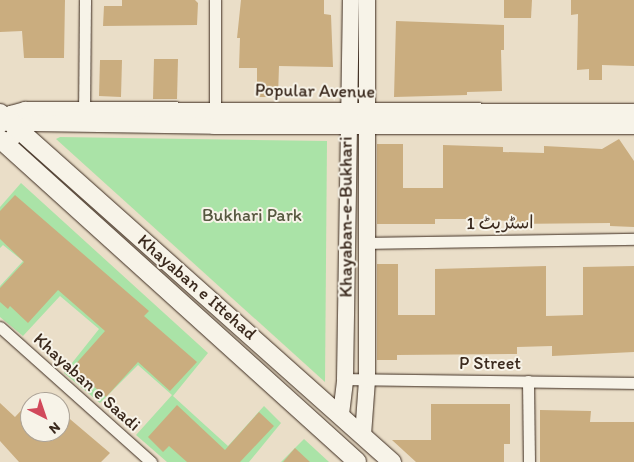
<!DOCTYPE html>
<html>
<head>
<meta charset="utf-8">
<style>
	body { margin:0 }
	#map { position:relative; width:634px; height:462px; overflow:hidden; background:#eadec8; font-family:Itim,"Playpen Sans Arabic",sans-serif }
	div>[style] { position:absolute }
	.green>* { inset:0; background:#aae3a7 }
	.building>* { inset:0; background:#caad7f }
	.roads { filter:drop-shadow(0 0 1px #3b2a1e) drop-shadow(0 0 1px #3b2a1e) }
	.street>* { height:11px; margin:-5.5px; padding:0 5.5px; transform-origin:5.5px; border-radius:5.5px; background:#f7f3e8 }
	.secondary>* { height:16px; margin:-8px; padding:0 8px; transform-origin:8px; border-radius:8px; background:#f7f3e8 }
	.primary>* { height:18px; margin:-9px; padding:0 9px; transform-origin:9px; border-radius:9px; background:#f7f3e8 }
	span { translate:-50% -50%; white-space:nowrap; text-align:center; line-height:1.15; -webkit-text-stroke:4px #f7f3e8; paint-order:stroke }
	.street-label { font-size:18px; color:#3b2a1e }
	.park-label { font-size:18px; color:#575840 }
	.north { position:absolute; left:20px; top:392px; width:50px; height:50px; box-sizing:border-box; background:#f7f3e8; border:1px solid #aca397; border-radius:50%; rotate:139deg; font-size:14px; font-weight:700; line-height:20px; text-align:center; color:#3b2a1e }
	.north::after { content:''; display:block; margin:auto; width:18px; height:22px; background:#d1495b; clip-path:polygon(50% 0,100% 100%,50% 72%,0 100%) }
</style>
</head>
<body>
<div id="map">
	<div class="green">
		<i style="clip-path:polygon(60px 137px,327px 141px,325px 382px,56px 139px)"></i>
		<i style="clip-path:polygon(21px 183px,208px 353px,173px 396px,228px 446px,264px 406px,281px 423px,249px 462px,167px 462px,136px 435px,172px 395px,138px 365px,100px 403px,64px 373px,99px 329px,60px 296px,23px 336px,0 317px,0 286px,23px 261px,3px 245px,0 248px,0 207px)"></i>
		<i style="clip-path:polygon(304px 439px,329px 462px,281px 462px)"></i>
	</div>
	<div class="building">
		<i style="clip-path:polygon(0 0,65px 0,64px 58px,24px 58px,22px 31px,0 32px)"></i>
		<i style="clip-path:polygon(122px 0,195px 0,198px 3px,197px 25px,103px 26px,104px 6px,122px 6px)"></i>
		<i style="clip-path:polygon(241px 0,324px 0,324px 14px,331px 15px,333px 67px,279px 66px,278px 97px,257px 97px,257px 68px,239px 68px,240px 38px,237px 38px)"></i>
		<i style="clip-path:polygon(504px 0,532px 0,531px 18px,504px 18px)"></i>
		<i style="clip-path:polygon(571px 0,634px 0,634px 66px,602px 65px,602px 80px,589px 80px,589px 69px,577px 70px,578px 14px,571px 15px)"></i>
		<i style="clip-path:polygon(396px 21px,504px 25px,504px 50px,501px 50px,502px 91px,467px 92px,467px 95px,394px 97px)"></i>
		<i style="clip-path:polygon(154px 59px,178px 59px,177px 99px,153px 99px)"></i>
		<i style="clip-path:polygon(100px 60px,122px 60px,121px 97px,99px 96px)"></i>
		<i style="clip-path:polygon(619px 139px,634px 161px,634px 227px,610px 226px,610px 223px,509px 224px,509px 221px,476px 219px,435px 219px,435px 224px,377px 224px,377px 144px,403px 144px,403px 188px,443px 188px,443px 145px,503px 147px,503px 152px,544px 153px,544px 146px,602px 149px)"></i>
		<i style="clip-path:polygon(15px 195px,149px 311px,144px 316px,197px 362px,170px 391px,138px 362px,106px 397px,91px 384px,73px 367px,105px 331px,58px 290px,28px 323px,10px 306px,8px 309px,0 302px,0 288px,24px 262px,0 239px,0 211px)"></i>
		<i style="clip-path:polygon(377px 264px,398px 264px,398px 315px,435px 315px,435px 269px,546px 266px,546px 316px,583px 315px,583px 267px,634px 266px,634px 352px,552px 356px,552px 346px,517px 347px,517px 354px,397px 355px,397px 360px,377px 360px)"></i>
		<i style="clip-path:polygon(30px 401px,30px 432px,60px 432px,60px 419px,64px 414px,110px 453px,101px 462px,19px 462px,0 441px,0 403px,15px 417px)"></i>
		<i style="clip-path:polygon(431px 404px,510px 404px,510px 444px,504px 444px,504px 462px,416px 462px,392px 440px,431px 440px)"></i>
		<i style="clip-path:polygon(177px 405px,225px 450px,259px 412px,274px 426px,240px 462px,187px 462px,169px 446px,163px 452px,148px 437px)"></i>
		<i style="clip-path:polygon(540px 410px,591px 411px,590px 422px,634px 422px,634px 462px,540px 462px)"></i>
		<i style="clip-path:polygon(295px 448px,310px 462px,283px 462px)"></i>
	</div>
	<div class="roads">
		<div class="street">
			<i style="left:84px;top:116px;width:116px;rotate:-89.5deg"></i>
			<i style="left:215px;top:116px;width:116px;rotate:-90deg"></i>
			<i style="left:366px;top:243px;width:268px;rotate:-0.9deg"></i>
			<i style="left:0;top:327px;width:203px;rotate:41.8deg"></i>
			<i style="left:345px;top:379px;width:289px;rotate:0.8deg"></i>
			<i style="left:528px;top:381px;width:81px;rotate:89.3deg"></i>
		</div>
		<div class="secondary">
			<i style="left:0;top:125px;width:16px;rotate:-45deg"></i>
			<i style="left:11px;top:114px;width:15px;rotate:-16deg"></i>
			<i style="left:25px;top:110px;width:609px;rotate:0.19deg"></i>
			<i style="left:6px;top:144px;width:25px;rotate:-45deg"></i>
			<i style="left:24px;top:126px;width:9px;rotate:-18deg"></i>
			<i style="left:33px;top:123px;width:181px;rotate:0.9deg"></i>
			<i style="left:214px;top:126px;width:420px"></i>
			<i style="left:341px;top:414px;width:35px;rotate:-83deg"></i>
			<i style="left:345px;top:379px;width:379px;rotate:-89.1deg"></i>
			<i style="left:363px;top:435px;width:55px;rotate:-85.8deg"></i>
			<i style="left:367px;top:380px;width:380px;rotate:-90deg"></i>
		</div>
		<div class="primary">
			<i style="left:0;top:113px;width:525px;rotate:41.68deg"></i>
			<i style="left:0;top:139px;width:481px;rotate:42.1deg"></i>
		</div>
	</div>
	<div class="street-label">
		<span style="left:315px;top:91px;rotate:1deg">Popular Avenue</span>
		<span style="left:346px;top:217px;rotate:-90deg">Khayaban-e-Bukhari</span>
		<span style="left:500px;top:223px;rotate:-1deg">اسٹریٹ 1</span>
		<span style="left:197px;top:287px;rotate:41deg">Khayaban e Ittehad</span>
		<span style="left:490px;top:363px">P Street</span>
		<span style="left:87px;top:382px;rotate:42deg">Khayaban e Saadi</span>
	</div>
	<div class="park-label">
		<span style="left:252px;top:215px">Bukhari Park</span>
	</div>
	<div class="north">N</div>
</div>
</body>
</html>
